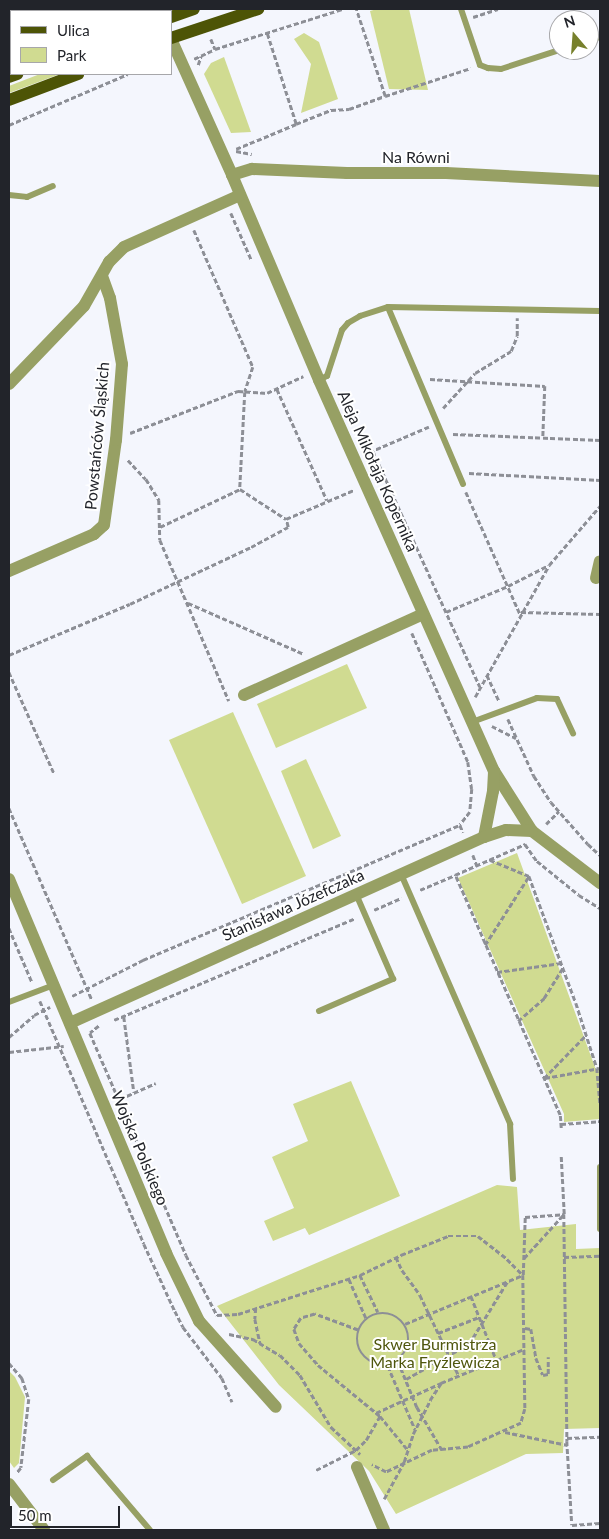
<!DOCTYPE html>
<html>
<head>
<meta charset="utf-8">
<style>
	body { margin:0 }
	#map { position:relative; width:609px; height:1539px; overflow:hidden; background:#f4f6fd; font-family:Lato,sans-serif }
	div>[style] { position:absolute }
	.green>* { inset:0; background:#d0db91 }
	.path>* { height:2.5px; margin-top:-1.25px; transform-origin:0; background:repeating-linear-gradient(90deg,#8d8f96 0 5px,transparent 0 7.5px) }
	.path>.ring { margin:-1.25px; padding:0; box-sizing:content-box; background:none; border:2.5px solid #8d8f96; border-radius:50% }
	.lane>* { height:6px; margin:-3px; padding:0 3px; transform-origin:3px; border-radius:3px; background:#97a064 }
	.street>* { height:12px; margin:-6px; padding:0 6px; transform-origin:6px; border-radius:6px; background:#97a064 }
	.primary>* { height:12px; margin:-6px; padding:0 6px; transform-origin:6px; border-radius:6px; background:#4d5406 }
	span { translate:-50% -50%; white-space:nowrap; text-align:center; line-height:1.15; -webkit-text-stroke:4px #fff; paint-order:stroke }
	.street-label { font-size:16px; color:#22242a }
	.park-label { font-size:16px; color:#4f560d }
	.frame { position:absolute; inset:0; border:10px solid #22242a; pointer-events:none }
	.legend { position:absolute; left:10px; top:10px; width:162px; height:65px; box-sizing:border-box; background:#fff; border:1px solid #a7a7aa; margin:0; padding:6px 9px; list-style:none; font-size:15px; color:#22242a }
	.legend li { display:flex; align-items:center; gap:10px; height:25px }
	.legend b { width:25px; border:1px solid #a7a7aa }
	.north { position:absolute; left:549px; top:10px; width:50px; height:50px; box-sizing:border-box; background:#fff; border:1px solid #a7a7aa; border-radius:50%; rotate:342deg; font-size:14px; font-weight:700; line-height:20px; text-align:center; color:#22242a }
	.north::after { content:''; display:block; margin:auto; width:18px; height:22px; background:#77802c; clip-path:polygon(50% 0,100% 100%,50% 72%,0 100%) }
	.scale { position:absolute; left:10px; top:1506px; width:110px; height:22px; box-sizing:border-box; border:2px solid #22242a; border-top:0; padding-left:6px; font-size:15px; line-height:18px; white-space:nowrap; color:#22242a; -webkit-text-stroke:4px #fff; paint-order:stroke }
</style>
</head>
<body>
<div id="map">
	<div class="green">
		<i style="clip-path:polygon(377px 9px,409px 9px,428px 90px,389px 89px,370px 11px)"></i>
		<i style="clip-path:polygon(304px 33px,319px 42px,338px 99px,301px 113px,311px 64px,294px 39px)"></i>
		<i style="clip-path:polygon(224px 57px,251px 132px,231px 133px,204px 74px,211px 63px)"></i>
		<i style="clip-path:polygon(40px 74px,60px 74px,9px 93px,9px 86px)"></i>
		<i style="clip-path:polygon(347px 664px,367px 708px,276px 748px,257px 704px)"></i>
		<i style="clip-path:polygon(233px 712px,306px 876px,242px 904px,169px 740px)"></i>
		<i style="clip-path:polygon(306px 759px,341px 836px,313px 849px,281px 771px)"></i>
		<i style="clip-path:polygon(517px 853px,596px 1070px,600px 1070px,600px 1119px,564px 1122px,564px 1114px,458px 878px)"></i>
		<i style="clip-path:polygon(351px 1081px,400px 1196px,309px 1235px,305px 1228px,273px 1241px,264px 1221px,294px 1208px,272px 1157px,308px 1141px,293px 1104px)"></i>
		<i style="clip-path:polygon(497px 1185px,517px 1187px,520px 1230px,576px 1224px,576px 1249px,600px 1248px,600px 1428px,564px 1429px,563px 1453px,526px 1454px,396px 1514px,369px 1471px,279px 1385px,217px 1306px)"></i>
		<i style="clip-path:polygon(9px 1371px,15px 1377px,25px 1397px,19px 1463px,14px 1468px,9px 1461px)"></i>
	</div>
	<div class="path">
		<i style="left:60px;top:9px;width:2px;rotate:90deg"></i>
		<i style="left:13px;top:11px;width:7px;rotate:-16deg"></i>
		<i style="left:92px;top:11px;width:2px;rotate:-90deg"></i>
		<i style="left:473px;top:17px;width:26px;rotate:-18deg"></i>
		<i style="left:211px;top:39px;width:11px;rotate:68deg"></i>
		<i style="left:194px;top:59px;width:23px;rotate:-25deg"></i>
		<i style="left:215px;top:49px;width:134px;rotate:-17.4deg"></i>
		<i style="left:198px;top:65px;width:9px;rotate:-72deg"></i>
		<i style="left:385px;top:96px;width:90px;rotate:-18deg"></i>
		<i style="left:296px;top:124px;width:38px;rotate:-22deg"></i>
		<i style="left:331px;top:110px;width:18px;rotate:-3deg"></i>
		<i style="left:349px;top:109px;width:38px;rotate:-20deg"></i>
		<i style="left:385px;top:96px;width:92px;rotate:-108.4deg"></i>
		<i style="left:9px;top:125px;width:129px;rotate:-23.2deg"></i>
		<i style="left:236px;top:149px;width:65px;rotate:-22.6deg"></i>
		<i style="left:296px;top:124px;width:96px;rotate:-107.7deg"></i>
		<i style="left:236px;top:151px;width:16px;rotate:11deg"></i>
		<i style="left:231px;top:213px;width:52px;rotate:66.4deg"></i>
		<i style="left:194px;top:230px;width:149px;rotate:66.7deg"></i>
		<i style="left:253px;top:367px;width:26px;rotate:108deg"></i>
		<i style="left:245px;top:392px;width:97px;rotate:93deg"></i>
		<i style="left:430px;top:379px;width:115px;rotate:3.5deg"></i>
		<i style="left:545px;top:386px;width:52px;rotate:92.2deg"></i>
		<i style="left:277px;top:389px;width:122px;rotate:65.8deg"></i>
		<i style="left:443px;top:408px;width:47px;rotate:-47.6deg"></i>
		<i style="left:475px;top:373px;width:42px;rotate:-31.4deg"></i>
		<i style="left:511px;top:351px;width:16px;rotate:-68deg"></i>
		<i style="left:517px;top:336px;width:18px;rotate:-90deg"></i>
		<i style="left:429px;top:427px;width:61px;rotate:156.8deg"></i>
		<i style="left:373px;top:451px;width:259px;rotate:65.6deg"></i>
		<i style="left:130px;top:433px;width:116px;rotate:-21.3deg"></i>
		<i style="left:238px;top:391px;width:29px;rotate:4deg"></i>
		<i style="left:267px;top:393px;width:40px;rotate:-25deg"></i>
		<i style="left:453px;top:434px;width:147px;rotate:2.3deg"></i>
		<i style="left:128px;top:460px;width:26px;rotate:47deg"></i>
		<i style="left:146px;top:479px;width:25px;rotate:58deg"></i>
		<i style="left:159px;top:500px;width:40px;rotate:88.6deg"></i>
		<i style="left:160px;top:540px;width:175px;rotate:66.8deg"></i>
		<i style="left:469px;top:473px;width:131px;rotate:3.1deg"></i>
		<i style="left:466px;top:492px;width:133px;rotate:66.1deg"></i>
		<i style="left:160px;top:527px;width:89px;rotate:-25.4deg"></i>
		<i style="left:240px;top:489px;width:55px;rotate:33.1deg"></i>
		<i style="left:188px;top:603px;width:127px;rotate:23.7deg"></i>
		<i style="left:446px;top:612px;width:67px;rotate:-22.8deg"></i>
		<i style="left:508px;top:586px;width:44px;rotate:-27.1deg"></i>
		<i style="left:521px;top:612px;width:79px;rotate:1.5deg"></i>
		<i style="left:412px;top:633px;width:141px;rotate:66.5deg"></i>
		<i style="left:468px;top:762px;width:27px;rotate:82deg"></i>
		<i style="left:472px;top:789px;width:23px;rotate:95deg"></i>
		<i style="left:470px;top:812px;width:16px;rotate:128deg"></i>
		<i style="left:460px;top:825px;width:8px;rotate:67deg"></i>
		<i style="left:9px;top:655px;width:131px;rotate:-22.9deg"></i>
		<i style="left:130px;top:604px;width:134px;rotate:-25.2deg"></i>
		<i style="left:251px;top:547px;width:42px;rotate:-28.4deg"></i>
		<i style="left:288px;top:527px;width:8px;rotate:-104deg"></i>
		<i style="left:286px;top:519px;width:74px;rotate:-23.1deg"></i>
		<i style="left:9px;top:672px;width:111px;rotate:66deg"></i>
		<i style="left:487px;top:675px;width:29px;rotate:65deg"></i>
		<i style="left:475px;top:697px;width:151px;rotate:-60.7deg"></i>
		<i style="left:549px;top:565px;width:78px;rotate:-49.2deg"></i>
		<i style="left:508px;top:719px;width:63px;rotate:65.5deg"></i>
		<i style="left:534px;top:776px;width:31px;rotate:57deg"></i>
		<i style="left:551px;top:802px;width:56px;rotate:48.6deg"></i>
		<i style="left:588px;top:844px;width:16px;rotate:43deg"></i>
		<i style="left:492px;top:726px;width:27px;rotate:27deg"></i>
		<i style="left:9px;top:808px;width:209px;rotate:66.6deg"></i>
		<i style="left:546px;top:824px;width:18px;rotate:-45deg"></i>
		<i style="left:473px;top:855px;width:12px;rotate:70deg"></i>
		<i style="left:490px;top:860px;width:42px;rotate:22.3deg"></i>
		<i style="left:529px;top:876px;width:135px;rotate:69.7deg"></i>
		<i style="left:576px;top:1003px;width:68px;rotate:72.1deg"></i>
		<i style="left:597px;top:1068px;width:35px;rotate:85deg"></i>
		<i style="left:420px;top:890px;width:38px;rotate:-23deg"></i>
		<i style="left:374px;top:910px;width:30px;rotate:-24deg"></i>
		<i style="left:9px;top:928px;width:59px;rotate:66.9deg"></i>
		<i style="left:485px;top:945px;width:82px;rotate:-57.5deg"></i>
		<i style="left:497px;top:972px;width:65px;rotate:-8deg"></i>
		<i style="left:72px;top:996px;width:80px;rotate:-26.9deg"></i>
		<i style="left:143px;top:960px;width:345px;rotate:-23.1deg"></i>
		<i style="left:40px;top:1001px;width:264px;rotate:66.8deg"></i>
		<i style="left:144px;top:1244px;width:74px;rotate:65.2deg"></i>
		<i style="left:175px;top:1311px;width:18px;rotate:63deg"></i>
		<i style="left:183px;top:1327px;width:64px;rotate:52.6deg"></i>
		<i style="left:222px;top:1378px;width:26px;rotate:67deg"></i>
		<i style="left:124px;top:1017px;width:76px;rotate:82.4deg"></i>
		<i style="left:114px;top:1020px;width:262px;rotate:-22.9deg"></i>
		<i style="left:518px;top:1021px;width:35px;rotate:-41deg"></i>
		<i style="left:544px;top:998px;width:36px;rotate:-58deg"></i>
		<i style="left:99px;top:1026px;width:11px;rotate:142deg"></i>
		<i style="left:90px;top:1033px;width:242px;rotate:66.6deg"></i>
		<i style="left:186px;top:1255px;width:68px;rotate:62.7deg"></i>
		<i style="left:217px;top:1315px;width:21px;rotate:-3deg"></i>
		<i style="left:238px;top:1314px;width:128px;rotate:-17.7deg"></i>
		<i style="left:360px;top:1275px;width:46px;rotate:-26deg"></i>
		<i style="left:401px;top:1255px;width:51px;rotate:-22deg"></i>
		<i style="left:448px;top:1236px;width:30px"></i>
		<i style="left:478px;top:1236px;width:37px;rotate:38deg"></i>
		<i style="left:507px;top:1259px;width:23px;rotate:45deg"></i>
		<i style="left:523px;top:1275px;width:134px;rotate:89.1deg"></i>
		<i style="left:525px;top:1409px;width:15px;rotate:106deg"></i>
		<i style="left:521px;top:1423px;width:58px;rotate:155.6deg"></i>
		<i style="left:468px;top:1447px;width:36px;rotate:175deg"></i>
		<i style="left:432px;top:1450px;width:51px;rotate:154.4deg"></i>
		<i style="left:386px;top:1472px;width:16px;rotate:-153deg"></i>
		<i style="left:9px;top:1037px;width:33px;rotate:-41deg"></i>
		<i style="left:34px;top:1015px;width:18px;rotate:-27deg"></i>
		<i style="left:9px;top:1052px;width:55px;rotate:-6.2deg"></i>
		<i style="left:544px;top:1078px;width:60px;rotate:-45.7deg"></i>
		<i style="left:545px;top:1078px;width:56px;rotate:-10.3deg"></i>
		<i style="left:120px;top:1099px;width:39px;rotate:-24deg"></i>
		<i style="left:561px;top:1124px;width:39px;rotate:-4deg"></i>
		<i style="left:561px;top:1128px;width:13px;rotate:-94deg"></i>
		<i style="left:560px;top:1115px;width:262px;rotate:-113.6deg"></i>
		<i style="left:455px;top:875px;width:77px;rotate:-23.9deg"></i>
		<i style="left:525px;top:844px;width:21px;rotate:55deg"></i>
		<i style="left:537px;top:861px;width:54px;rotate:39deg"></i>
		<i style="left:579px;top:895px;width:25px;rotate:32deg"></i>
		<i style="left:396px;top:1257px;width:14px;rotate:65deg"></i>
		<i style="left:402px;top:1270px;width:31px;rotate:54deg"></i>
		<i style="left:420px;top:1295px;width:88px;rotate:64.3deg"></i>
		<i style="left:564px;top:1257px;width:36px;rotate:-2deg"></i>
		<i style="left:524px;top:1258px;width:59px;rotate:-47.7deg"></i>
		<i style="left:564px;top:1214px;width:58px;rotate:-93deg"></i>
		<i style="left:360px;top:1275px;width:41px;rotate:64.1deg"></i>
		<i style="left:349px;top:1279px;width:43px;rotate:66.4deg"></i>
		<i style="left:471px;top:1296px;width:68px;rotate:68.4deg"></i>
		<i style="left:256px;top:1308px;width:11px;rotate:95deg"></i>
		<i style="left:255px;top:1319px;width:25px;rotate:78deg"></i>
		<i class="ring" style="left:357px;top:1313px;width:49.5px;height:49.5px"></i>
		<i style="left:405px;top:1324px;width:128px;rotate:-22.6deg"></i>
		<i style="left:523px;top:1275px;width:58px;rotate:-88deg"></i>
		<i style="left:525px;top:1217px;width:39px;rotate:-4deg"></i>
		<i style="left:564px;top:1214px;width:227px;rotate:89.2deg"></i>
		<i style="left:567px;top:1441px;width:84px;rotate:86.6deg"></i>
		<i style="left:572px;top:1525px;width:28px;rotate:-4deg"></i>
		<i style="left:525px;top:1328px;width:6px;rotate:9deg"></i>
		<i style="left:531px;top:1329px;width:29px;rotate:80deg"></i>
		<i style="left:536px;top:1358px;width:18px;rotate:68deg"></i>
		<i style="left:543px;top:1375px;width:5px;rotate:-11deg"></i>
		<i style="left:548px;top:1374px;width:17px;rotate:-90deg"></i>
		<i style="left:358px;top:1330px;width:46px;rotate:-159.6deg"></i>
		<i style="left:315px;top:1314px;width:15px;rotate:164deg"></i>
		<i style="left:301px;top:1318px;width:13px;rotate:122deg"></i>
		<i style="left:294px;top:1329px;width:15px;rotate:70deg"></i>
		<i style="left:299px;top:1343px;width:29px;rotate:49deg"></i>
		<i style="left:318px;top:1365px;width:80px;rotate:39.4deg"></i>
		<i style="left:380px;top:1416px;width:44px;rotate:50.5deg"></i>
		<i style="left:438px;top:1333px;width:44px;rotate:-21.3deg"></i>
		<i style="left:229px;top:1334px;width:25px;rotate:12deg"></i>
		<i style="left:253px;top:1339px;width:31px;rotate:31deg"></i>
		<i style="left:280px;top:1355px;width:28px;rotate:45deg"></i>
		<i style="left:300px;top:1375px;width:61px;rotate:59.2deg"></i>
		<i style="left:331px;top:1427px;width:40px;rotate:43deg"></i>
		<i style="left:398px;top:1361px;width:50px;rotate:67.6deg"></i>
		<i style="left:417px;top:1407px;width:50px;rotate:59.8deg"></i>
		<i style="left:9px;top:1363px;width:20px;rotate:49deg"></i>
		<i style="left:22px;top:1378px;width:22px;rotate:72deg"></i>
		<i style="left:29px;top:1399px;width:69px;rotate:96.6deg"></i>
		<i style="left:21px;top:1468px;width:6px;rotate:129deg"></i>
		<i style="left:388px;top:1366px;width:69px;rotate:66.8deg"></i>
		<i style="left:406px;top:1379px;width:72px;rotate:-29.1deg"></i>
		<i style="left:469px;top:1344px;width:73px;rotate:-58.5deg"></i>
		<i style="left:376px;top:1413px;width:72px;rotate:-24.8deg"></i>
		<i style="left:505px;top:1432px;width:64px;rotate:11.7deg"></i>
		<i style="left:567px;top:1438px;width:33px;rotate:-2deg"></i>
		<i style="left:316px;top:1470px;width:45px;rotate:-26.6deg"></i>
		<i style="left:356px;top:1450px;width:14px;rotate:-45deg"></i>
		<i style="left:366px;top:1440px;width:28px;rotate:-60deg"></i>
		<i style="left:384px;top:1499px;width:42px;rotate:-61.6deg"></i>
		<i style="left:404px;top:1462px;width:29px;rotate:-72deg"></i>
		<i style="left:413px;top:1434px;width:38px;rotate:-63deg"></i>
		<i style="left:430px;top:1400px;width:20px;rotate:-57deg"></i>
		<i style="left:441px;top:1383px;width:90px;rotate:-22.3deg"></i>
	</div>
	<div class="lane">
		<i style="left:461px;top:9px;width:59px;rotate:71.3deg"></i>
		<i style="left:480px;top:65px;width:9px;rotate:21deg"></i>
		<i style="left:488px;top:68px;width:13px;rotate:4deg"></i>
		<i style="left:501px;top:69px;width:61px;rotate:-18.1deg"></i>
		<i style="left:589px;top:40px;width:11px;rotate:-15deg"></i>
		<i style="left:9px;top:195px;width:18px;rotate:6deg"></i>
		<i style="left:27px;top:197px;width:28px;rotate:-23deg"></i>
		<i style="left:319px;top:380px;width:9px;rotate:-27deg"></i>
		<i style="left:327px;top:376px;width:48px;rotate:-71.9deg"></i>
		<i style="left:342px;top:330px;width:9px;rotate:-49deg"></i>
		<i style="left:348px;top:323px;width:14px;rotate:-30deg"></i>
		<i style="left:360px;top:316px;width:29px;rotate:-18deg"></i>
		<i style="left:463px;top:484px;width:192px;rotate:-113deg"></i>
		<i style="left:388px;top:307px;width:212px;rotate:1.1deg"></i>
		<i style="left:472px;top:722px;width:69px;rotate:-20.3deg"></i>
		<i style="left:537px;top:698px;width:20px;rotate:3deg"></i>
		<i style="left:557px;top:699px;width:38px;rotate:65deg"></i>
		<i style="left:401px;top:874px;width:273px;rotate:66.4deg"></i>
		<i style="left:510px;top:1124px;width:55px;rotate:86.9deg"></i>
		<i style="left:9px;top:1002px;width:48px;rotate:-20.7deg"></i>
		<i style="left:319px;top:1011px;width:81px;rotate:-23.4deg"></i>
		<i style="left:393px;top:979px;width:93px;rotate:-113.5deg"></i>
		<i style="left:600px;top:1167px;width:62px;rotate:90deg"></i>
		<i style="left:53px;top:1480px;width:42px;rotate:-35.2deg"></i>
		<i style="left:87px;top:1456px;width:97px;rotate:49.6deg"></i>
	</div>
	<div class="street">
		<i style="left:159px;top:9px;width:2px;rotate:63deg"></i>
		<i style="left:171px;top:39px;width:149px;rotate:65.8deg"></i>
		<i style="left:232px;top:175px;width:223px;rotate:67deg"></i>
		<i style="left:319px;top:380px;width:428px;rotate:65.9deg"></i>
		<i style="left:494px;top:771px;width:71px;rotate:57.7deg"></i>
		<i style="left:532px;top:831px;width:86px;rotate:37.4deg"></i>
		<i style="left:232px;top:175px;width:21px;rotate:-17deg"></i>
		<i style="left:252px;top:169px;width:95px;rotate:2.4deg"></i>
		<i style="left:347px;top:173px;width:99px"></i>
		<i style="left:446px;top:173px;width:154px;rotate:3deg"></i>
		<i style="left:9px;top:384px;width:108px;rotate:-46.1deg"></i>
		<i style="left:84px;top:306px;width:51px;rotate:-60.4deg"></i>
		<i style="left:109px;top:262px;width:21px;rotate:-45deg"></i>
		<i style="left:124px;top:247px;width:127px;rotate:-24.1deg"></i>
		<i style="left:9px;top:571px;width:93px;rotate:-23.5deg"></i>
		<i style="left:94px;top:534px;width:13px;rotate:-42deg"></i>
		<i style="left:104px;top:525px;width:86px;rotate:-82deg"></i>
		<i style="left:116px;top:440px;width:76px;rotate:-85.5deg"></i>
		<i style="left:122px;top:364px;width:67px;rotate:-100.3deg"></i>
		<i style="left:110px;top:298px;width:23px;rotate:-110deg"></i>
		<i style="left:596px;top:578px;width:17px;rotate:-77deg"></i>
		<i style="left:244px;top:695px;width:196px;rotate:-24.3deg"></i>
		<i style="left:484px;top:837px;width:47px;rotate:-78.9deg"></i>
		<i style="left:493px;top:791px;width:20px;rotate:-87deg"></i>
		<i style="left:9px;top:879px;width:406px;rotate:67.2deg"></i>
		<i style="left:166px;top:1253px;width:76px;rotate:64.1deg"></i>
		<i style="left:199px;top:1321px;width:115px;rotate:48.2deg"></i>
		<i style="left:70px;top:1023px;width:454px;rotate:-24.2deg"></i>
		<i style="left:484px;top:837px;width:23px;rotate:-18deg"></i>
		<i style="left:506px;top:830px;width:26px;rotate:2deg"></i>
		<i style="left:357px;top:1467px;width:69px;rotate:66.8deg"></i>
		<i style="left:9px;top:1484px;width:58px;rotate:52.7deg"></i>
	</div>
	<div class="primary">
		<i style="left:171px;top:17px;width:24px;rotate:-19deg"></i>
		<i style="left:171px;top:38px;width:92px;rotate:-18.4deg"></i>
		<i style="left:9px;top:77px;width:9px;rotate:-21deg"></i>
		<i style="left:9px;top:100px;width:74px;rotate:-20.6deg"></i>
	</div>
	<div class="street-label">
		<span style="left:416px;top:157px">Na Równi</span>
		<span style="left:97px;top:436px;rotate:-85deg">Powstańców Śląskich</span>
		<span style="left:378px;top:471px;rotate:66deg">Aleja Mikołaja Kopernika</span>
		<span style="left:293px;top:905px;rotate:-24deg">Stanisława Józefczaka</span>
		<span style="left:140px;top:1148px;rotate:67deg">Wojska Polskiego</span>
	</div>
	<div class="park-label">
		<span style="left:435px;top:1353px">Skwer Burmistrza<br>Marka Fryźlewicza</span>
	</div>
	<div class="frame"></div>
	<ul class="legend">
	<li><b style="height:6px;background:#4d5406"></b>Ulica</li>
	<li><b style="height:14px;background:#d0db91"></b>Park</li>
	</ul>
	<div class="north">N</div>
	<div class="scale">50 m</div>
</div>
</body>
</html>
